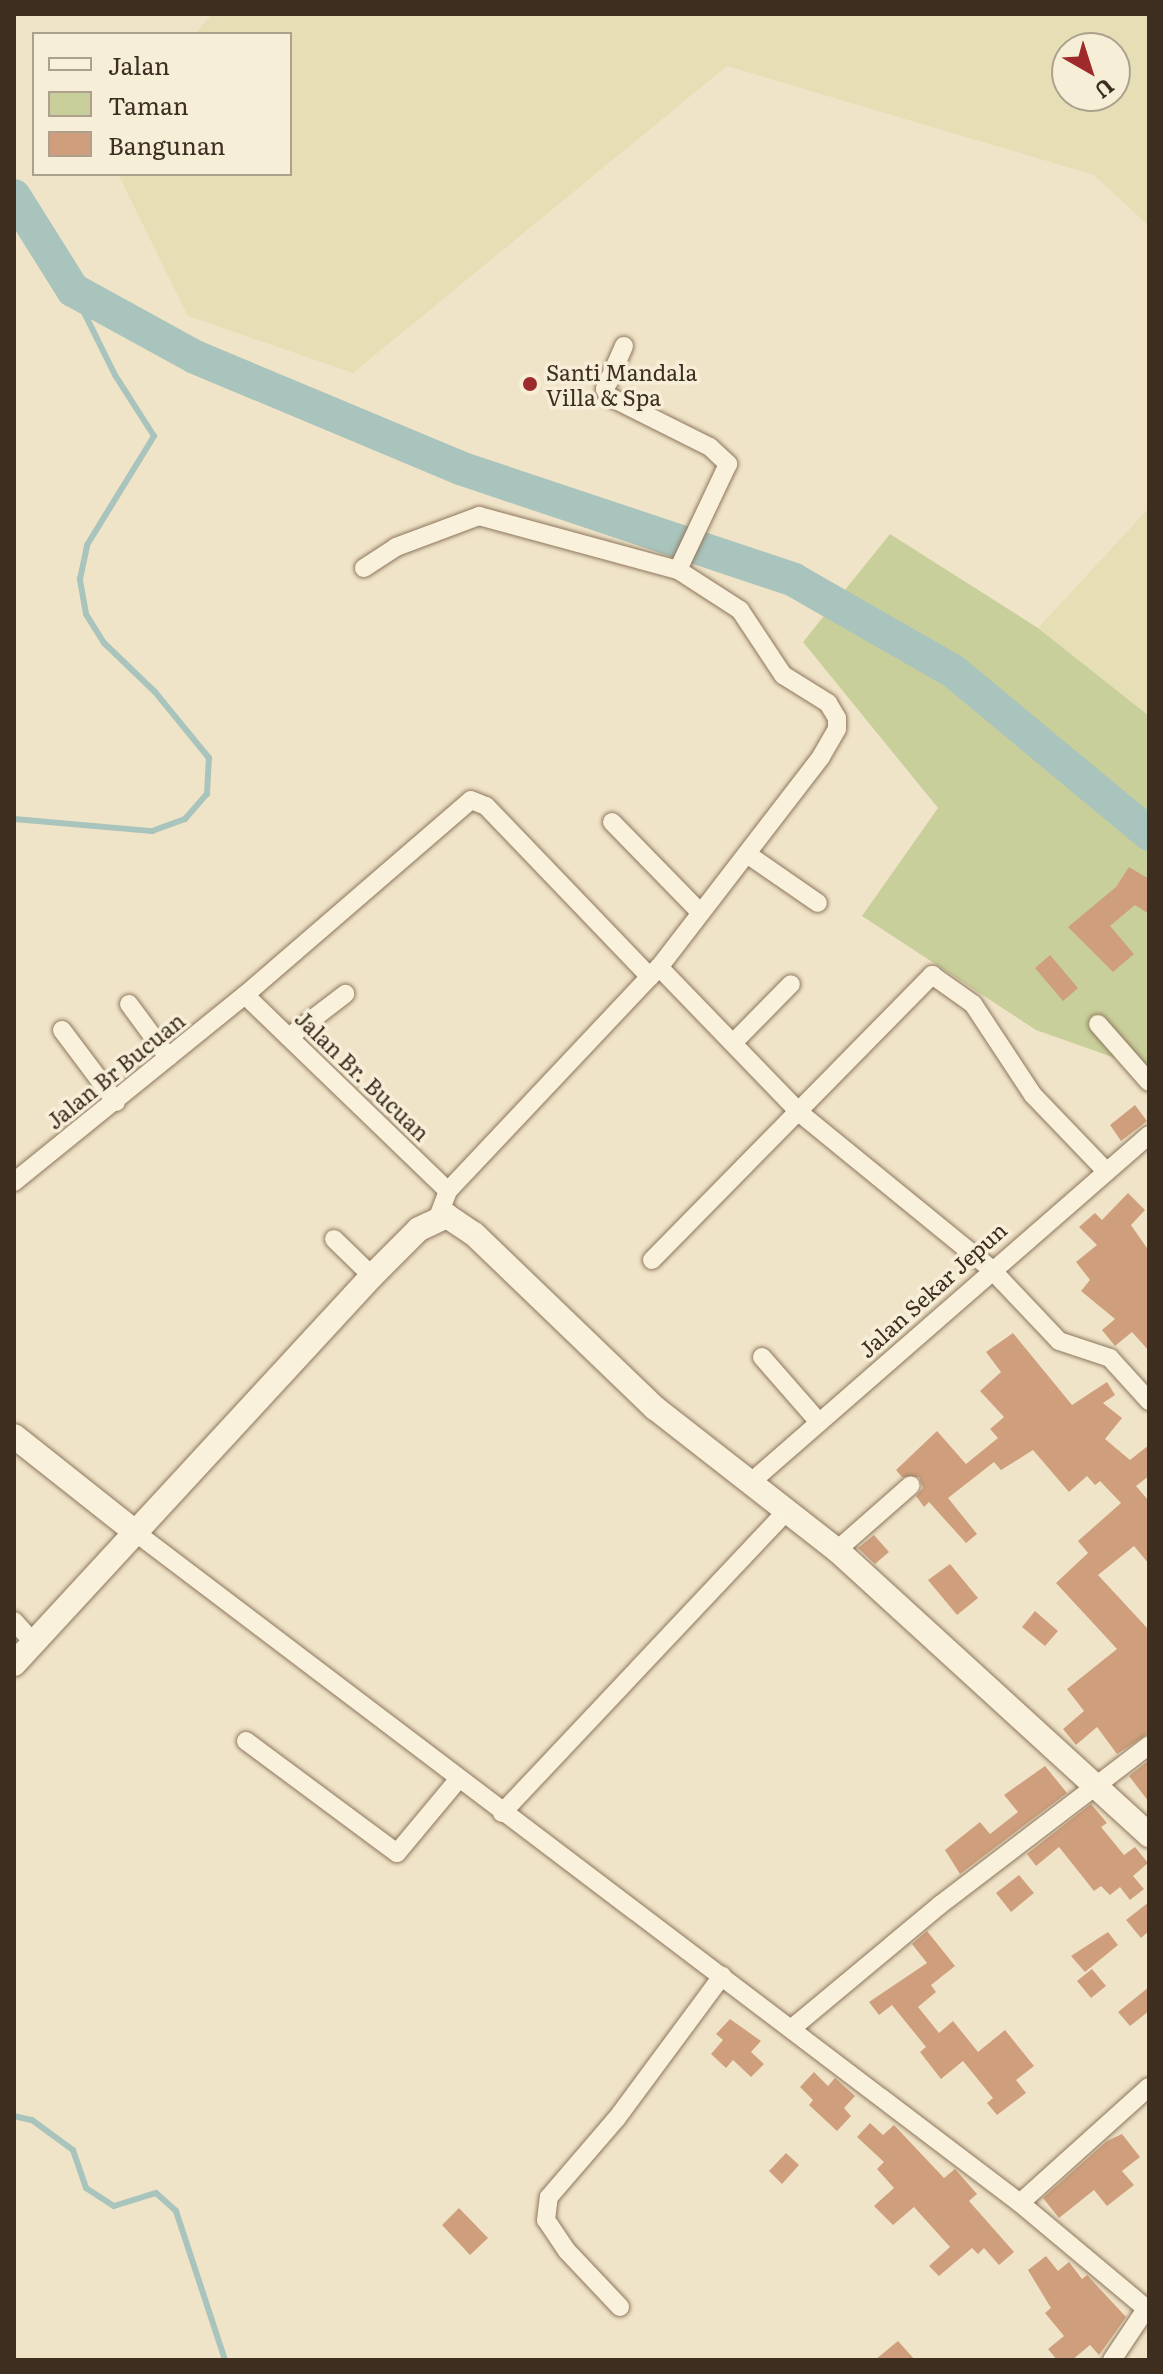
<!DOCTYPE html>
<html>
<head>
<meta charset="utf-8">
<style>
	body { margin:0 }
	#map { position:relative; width:1163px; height:2374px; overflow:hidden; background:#f0e4c8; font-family:Literata,serif }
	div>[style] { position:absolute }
	.farmland>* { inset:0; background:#e6deb5 }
	.green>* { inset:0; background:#c9cf9b }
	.stream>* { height:6px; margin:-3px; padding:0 3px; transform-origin:3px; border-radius:3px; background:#a9c4bc }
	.river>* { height:34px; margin:-17px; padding:0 17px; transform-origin:17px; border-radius:17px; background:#a9c4bc }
	.building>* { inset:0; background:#cf9f7d }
	.roads { filter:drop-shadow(0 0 2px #8d765c) drop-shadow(0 0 2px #8d765c) }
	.street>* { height:18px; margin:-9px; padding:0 9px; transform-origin:9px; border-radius:9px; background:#faf1dc }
	.secondary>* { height:24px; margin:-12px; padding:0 12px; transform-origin:12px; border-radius:12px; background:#faf1dc }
	.dots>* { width:22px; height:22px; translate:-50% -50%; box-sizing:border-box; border:4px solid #f7eed8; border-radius:50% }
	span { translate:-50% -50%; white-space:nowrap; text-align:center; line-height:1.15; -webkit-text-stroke:7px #f7eed8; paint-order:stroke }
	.poi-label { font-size:22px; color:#3d2e20 }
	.left { translate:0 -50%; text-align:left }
	.street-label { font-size:22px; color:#3d2e20 }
	.frame { position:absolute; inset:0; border:16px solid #3d2e20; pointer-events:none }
	.legend { position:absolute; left:32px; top:32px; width:260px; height:144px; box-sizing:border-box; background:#f7eed8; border:2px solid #ada18e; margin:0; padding:10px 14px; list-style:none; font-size:24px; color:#3d2e20 }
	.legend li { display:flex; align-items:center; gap:16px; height:40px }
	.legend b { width:40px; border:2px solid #ada18e }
	.north { position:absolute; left:1051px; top:32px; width:80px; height:80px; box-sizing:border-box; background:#f7eed8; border:2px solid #ada18e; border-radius:50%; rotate:141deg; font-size:22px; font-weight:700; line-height:32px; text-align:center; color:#3d2e20 }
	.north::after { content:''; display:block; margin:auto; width:28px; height:36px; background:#9e2a2b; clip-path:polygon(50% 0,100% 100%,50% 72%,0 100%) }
</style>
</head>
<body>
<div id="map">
	<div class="farmland">
		<i style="clip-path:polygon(evenodd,212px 14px,1149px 14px,1149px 226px,1094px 175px,727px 66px,353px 373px,188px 316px,118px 174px,290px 174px,290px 34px,195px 34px,212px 14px,1067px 48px,1115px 48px,1115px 96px,1067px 96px,1067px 48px)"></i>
		<i style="clip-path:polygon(1149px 508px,1149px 716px,1038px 628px)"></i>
	</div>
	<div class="green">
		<i style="clip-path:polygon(890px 534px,1038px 628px,1149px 716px,1149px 1070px,1036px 1030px,862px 916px,938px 808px,803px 642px)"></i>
	</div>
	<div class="stream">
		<i style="left:14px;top:819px;width:139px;rotate:5deg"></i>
		<i style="left:152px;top:831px;width:35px;rotate:-20deg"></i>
		<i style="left:185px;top:819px;width:33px;rotate:-49deg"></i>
		<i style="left:207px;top:794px;width:36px;rotate:-87deg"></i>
		<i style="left:209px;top:758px;width:85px;rotate:-129.3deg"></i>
		<i style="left:155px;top:692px;width:71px;rotate:-136.1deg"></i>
		<i style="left:104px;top:643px;width:34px;rotate:-122deg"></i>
		<i style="left:86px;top:614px;width:36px;rotate:-100deg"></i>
		<i style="left:80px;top:579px;width:35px;rotate:-78deg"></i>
		<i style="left:87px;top:545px;width:128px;rotate:-58.4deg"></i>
		<i style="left:154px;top:436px;width:72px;rotate:-122.6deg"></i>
		<i style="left:115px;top:375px;width:95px;rotate:-116.3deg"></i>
		<i style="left:14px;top:2116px;width:18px;rotate:13deg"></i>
		<i style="left:32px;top:2120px;width:51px;rotate:36.2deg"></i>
		<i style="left:73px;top:2150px;width:40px;rotate:71.1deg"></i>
		<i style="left:86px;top:2188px;width:33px;rotate:33deg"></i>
		<i style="left:114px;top:2206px;width:44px;rotate:-17.2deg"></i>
		<i style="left:156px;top:2193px;width:27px;rotate:42deg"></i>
		<i style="left:176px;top:2211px;width:157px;rotate:71.8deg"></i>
	</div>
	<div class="river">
		<i style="left:14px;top:196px;width:111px;rotate:57.9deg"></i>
		<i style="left:73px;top:290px;width:139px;rotate:28.8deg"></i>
		<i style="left:195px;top:357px;width:287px;rotate:22.7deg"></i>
		<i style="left:460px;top:468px;width:352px;rotate:18.5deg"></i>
		<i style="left:794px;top:580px;width:183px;rotate:29.8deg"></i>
		<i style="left:953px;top:671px;width:255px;rotate:39.7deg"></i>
	</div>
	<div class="building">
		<i style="clip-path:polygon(1129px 867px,1149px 879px,1149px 914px,1135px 905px,1110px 926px,1134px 954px,1113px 972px,1068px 927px,1116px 887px)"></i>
		<i style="clip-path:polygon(1050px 955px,1078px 988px,1063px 1001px,1035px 968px)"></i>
		<i style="clip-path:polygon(1135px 1105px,1147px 1121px,1121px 1141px,1110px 1125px)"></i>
		<i style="clip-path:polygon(1128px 1193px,1145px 1210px,1131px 1225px,1149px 1251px,1149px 1351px,1132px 1332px,1115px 1346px,1102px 1330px,1115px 1319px,1081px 1291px,1090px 1280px,1076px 1262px,1097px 1245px,1079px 1227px,1095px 1213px,1102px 1220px)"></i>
		<i style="clip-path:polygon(1013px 1333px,1072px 1405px,1107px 1382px,1115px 1395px,1103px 1403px,1122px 1418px,1105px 1439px,1130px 1460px,1149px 1445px,1149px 1476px,1136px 1486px,1149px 1501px,1149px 1564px,1134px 1546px,1098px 1575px,1149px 1630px,1149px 1733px,1117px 1754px,1097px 1727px,1076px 1745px,1063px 1729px,1084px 1711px,1067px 1689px,1117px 1649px,1056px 1583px,1088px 1553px,1078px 1541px,1121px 1503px,1100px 1481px,1095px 1485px,1087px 1476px,1069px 1492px,1033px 1450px,1001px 1470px,994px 1462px,948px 1498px,977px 1534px,966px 1543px,929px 1502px,924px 1507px,916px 1496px,923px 1488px,919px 1477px,902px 1477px,896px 1470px,937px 1431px,966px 1464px,998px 1438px,990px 1429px,1004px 1417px,980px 1391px,1001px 1372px,986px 1352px)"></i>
		<i style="clip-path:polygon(874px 1535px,889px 1552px,875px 1564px,858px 1548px)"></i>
		<i style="clip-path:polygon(950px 1564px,978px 1598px,957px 1615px,928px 1580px)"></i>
		<i style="clip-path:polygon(1035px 1611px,1058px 1631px,1045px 1646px,1022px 1627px)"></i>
		<i style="clip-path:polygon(1148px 1761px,1149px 1762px,1149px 1802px,1129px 1776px)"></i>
		<i style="clip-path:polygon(1045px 1766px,1067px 1793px,960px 1874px,945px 1850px,980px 1822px,990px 1834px,1018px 1812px,1004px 1795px)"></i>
		<i style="clip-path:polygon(1091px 1804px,1107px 1823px,1101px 1827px,1124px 1855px,1135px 1847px,1148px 1863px,1133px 1876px,1144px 1889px,1130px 1900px,1120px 1887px,1110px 1895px,1101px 1886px,1094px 1891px,1059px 1847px,1036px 1866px,1027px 1854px)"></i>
		<i style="clip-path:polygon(1019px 1875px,1034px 1893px,1011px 1912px,996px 1893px)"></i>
		<i style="clip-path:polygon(1149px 1902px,1149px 1931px,1141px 1938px,1126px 1920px)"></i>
		<i style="clip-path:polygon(927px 1931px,955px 1966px,931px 1985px,936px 1992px,918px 2007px,939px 2033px,953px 2021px,978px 2052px,1005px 2030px,1034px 2066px,1016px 2080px,1026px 2093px,997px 2115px,987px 2103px,993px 2098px,963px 2061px,941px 2079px,920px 2052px,926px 2047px,892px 2005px,879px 2015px,869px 2002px,927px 1963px,912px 1944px)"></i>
		<i style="clip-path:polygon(1108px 1932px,1118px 1945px,1085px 1972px,1071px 1956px)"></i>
		<i style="clip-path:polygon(1092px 1969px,1106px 1986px,1091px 1998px,1077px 1981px)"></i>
		<i style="clip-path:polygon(1149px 1987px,1149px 2011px,1130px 2026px,1118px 2012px)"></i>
		<i style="clip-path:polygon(730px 2019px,761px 2041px,751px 2052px,764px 2064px,751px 2077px,733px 2060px,726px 2068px,711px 2054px,723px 2040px,716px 2034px)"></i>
		<i style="clip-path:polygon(814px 2072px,828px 2086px,835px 2078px,855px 2096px,844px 2108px,851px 2116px,837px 2131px,809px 2105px,813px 2100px,800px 2087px)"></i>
		<i style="clip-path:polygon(870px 2123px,883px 2135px,894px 2125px,944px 2178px,955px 2169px,977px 2194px,969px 2201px,1014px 2252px,999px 2265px,984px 2248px,978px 2254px,972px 2248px,939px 2276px,929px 2266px,950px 2247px,914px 2207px,893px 2225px,874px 2206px,894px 2188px,877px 2169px,884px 2162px,857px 2137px)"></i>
		<i style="clip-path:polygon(1122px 2134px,1140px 2157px,1122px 2171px,1134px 2185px,1107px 2206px,1094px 2190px,1059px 2218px,1043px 2198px,1107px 2141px)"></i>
		<i style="clip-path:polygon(786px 2153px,799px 2165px,782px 2184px,769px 2171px)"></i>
		<i style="clip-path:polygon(459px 2208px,488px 2238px,470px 2255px,442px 2225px)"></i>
		<i style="clip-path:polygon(1046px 2256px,1058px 2271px,1069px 2262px,1082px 2279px,1087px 2275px,1126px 2317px,1099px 2355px,1090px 2345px,1072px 2360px,1057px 2360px,1048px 2349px,1064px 2336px,1045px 2313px,1051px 2308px,1028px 2270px)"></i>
		<i style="clip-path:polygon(898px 2341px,915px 2360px,875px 2360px)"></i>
	</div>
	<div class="roads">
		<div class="street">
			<i style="left:624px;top:346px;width:47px;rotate:113.8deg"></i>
			<i style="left:605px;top:389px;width:8px;rotate:67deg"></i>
			<i style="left:608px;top:396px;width:114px;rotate:26.6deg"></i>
			<i style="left:710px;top:447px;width:25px;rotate:43deg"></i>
			<i style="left:728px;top:464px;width:117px;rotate:115.3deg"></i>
			<i style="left:364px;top:568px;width:38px;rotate:-33deg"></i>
			<i style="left:396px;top:547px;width:89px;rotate:-20.5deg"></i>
			<i style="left:479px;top:516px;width:206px;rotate:15.2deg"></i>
			<i style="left:678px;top:570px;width:74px;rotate:32.8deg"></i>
			<i style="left:740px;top:610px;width:78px;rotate:56.5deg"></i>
			<i style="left:783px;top:675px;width:53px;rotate:31.9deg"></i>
			<i style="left:828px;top:703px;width:17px;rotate:59deg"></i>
			<i style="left:837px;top:718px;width:11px;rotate:90deg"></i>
			<i style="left:837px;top:729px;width:32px;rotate:120deg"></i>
			<i style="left:821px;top:757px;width:265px;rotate:127.6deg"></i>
			<i style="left:659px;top:967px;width:308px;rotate:133.3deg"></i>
			<i style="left:448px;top:1191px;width:28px;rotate:111deg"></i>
			<i style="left:612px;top:822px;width:123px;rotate:45.7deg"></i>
			<i style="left:747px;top:854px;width:86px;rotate:34.6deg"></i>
			<i style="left:659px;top:967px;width:204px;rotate:46deg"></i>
			<i style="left:801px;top:1114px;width:245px;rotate:39.2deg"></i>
			<i style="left:991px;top:1269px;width:99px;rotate:46.6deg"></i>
			<i style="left:1059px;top:1341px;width:54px;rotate:18.4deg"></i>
			<i style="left:1110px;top:1358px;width:58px;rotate:47.8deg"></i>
			<i style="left:245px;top:995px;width:282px;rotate:44deg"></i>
			<i style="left:129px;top:1004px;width:66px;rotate:53.7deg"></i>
			<i style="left:1098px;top:1024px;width:77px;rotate:48.7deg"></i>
			<i style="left:62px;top:1030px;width:90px;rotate:53.1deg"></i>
			<i style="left:289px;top:1037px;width:71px;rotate:-37.5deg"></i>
			<i style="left:734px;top:1042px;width:81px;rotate:-45.5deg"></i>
			<i style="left:14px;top:1182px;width:297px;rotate:-39deg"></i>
			<i style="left:245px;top:995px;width:298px;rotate:-40.8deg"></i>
			<i style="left:471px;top:800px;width:16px;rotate:22deg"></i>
			<i style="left:486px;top:806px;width:237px;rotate:46.2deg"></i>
			<i style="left:334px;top:1239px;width:53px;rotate:44.2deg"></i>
			<i style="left:652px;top:1260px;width:400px;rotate:-45.5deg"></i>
			<i style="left:932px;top:975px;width:50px;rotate:35.3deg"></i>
			<i style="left:973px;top:1004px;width:109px;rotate:56.6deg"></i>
			<i style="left:1033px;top:1095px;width:103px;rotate:46.2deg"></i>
			<i style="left:762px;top:1357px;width:86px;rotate:48.8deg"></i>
			<i style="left:750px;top:1483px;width:529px;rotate:-41.09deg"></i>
			<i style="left:135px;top:1532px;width:1111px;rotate:37.17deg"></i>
			<i style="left:1020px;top:2203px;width:168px;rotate:39.9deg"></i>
			<i style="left:837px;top:1550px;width:98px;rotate:-41.3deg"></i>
			<i style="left:14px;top:1621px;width:30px;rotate:48deg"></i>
			<i style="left:246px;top:1741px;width:188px;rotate:36.6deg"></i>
			<i style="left:397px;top:1853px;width:94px;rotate:-50.2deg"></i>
			<i style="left:502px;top:1813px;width:415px;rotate:-46.7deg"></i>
			<i style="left:791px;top:2029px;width:194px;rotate:-39.8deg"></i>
			<i style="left:940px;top:1905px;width:263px;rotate:-37.4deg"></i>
			<i style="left:1020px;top:2203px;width:173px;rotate:-42deg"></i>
			<i style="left:620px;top:2307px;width:77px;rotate:-133.4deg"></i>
			<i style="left:567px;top:2251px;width:37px;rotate:-124deg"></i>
			<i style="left:546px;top:2220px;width:23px;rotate:-83deg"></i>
			<i style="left:549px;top:2197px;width:104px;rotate:-49.3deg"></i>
			<i style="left:617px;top:2118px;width:177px;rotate:-53.5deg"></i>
			<i style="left:1112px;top:2360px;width:61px;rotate:-56.3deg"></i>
		</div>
		<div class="secondary">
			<i style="left:14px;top:1436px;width:154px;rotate:38.4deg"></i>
			<i style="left:14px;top:1664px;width:528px;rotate:-47.3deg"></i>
			<i style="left:372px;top:1276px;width:66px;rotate:-45deg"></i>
			<i style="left:419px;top:1229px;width:31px;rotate:-25deg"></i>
			<i style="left:447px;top:1216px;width:32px;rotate:34deg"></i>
			<i style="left:474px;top:1234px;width:251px;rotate:43.9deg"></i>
			<i style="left:655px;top:1408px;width:231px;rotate:38deg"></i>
			<i style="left:837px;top:1550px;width:423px;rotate:42.4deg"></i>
		</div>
	</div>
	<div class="dots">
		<i style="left:530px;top:384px;background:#9e2a2b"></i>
	</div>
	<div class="poi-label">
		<span class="left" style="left:546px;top:384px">Santi Mandala<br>Villa &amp; Spa</span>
	</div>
	<div class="street-label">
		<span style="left:115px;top:1070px;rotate:-39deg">Jalan Br Bucuan</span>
		<span style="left:363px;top:1075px;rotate:44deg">Jalan Br. Bucuan</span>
		<span style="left:932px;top:1289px;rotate:-42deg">Jalan Sekar Jepun</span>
	</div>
	<div class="frame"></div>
	<ul class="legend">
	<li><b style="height:10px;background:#faf1dc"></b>Jalan</li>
	<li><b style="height:22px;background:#c9cf9b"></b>Taman</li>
	<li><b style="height:22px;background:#cf9f7d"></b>Bangunan</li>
	</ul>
	<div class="north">U</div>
</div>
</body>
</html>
